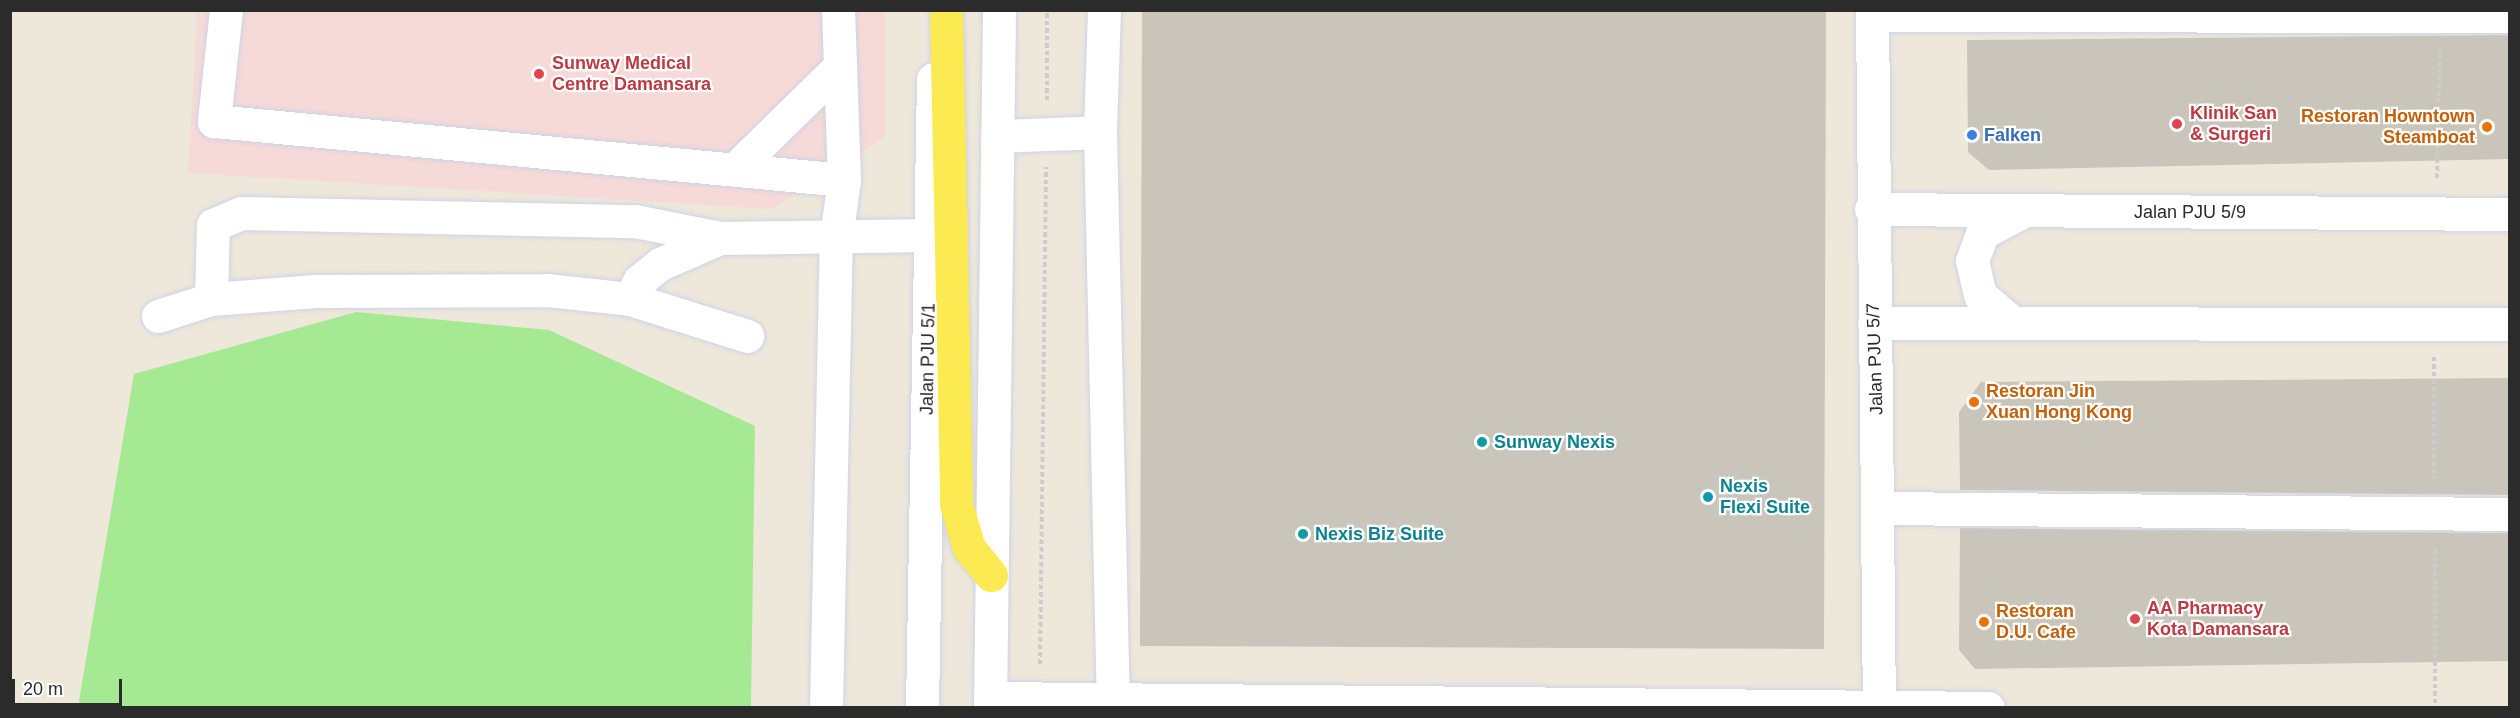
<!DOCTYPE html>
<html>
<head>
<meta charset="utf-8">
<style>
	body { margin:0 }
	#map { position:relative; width:2520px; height:718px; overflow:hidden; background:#eee8db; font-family:Arial,sans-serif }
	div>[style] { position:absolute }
	.medical>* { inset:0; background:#f5dad8 }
	.green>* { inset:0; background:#a6e993 }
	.building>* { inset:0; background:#c9c5bb }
	.path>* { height:4px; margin-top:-2px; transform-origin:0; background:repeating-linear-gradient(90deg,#ccc 0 4.5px,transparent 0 7.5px) }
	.roads { filter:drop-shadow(0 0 2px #d0d2e5) drop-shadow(0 0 2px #d0d2e5) }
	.minor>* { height:33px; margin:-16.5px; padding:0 16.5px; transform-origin:16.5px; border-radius:16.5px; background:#fff }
	.major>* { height:33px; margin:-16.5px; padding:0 16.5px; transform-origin:16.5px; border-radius:16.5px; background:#fcea52 }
	.dots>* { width:16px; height:16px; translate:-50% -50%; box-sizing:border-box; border:3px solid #fff; border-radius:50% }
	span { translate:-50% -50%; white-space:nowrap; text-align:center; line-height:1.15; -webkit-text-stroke:4.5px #fff; paint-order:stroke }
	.health-label { font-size:18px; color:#be3a42; font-weight:700 }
	.left { translate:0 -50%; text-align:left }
	.food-label { font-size:18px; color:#c56008; font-weight:700 }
	.right { translate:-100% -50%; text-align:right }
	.shop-label { font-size:18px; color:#366cbe; font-weight:700 }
	.street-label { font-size:18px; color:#2b2b2b }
	.culture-label { font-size:18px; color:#0d838f; font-weight:700 }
	.frame { position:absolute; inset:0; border:12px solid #2b2b2b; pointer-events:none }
	.scale { position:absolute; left:12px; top:679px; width:110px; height:27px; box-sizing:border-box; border:3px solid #2b2b2b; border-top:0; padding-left:8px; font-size:18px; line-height:21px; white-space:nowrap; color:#2b2b2b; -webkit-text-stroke:4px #fff; paint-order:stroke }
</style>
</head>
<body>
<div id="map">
	<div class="medical">
		<i style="clip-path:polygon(197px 11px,885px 11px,885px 137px,772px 209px,188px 173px)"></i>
	</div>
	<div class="green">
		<i style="clip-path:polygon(356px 312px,549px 330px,755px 426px,751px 707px,78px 707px,134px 374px)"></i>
	</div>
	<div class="building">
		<i style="clip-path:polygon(1142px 10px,1826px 10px,1824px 649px,1140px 646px)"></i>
		<i style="clip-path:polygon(2510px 35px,2510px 159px,1989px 170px,1968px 152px,1967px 40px)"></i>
		<i style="clip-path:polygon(2510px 378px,2510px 495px,1960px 490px,1959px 412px,1981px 382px)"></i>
		<i style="clip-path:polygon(1960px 528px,2510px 533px,2510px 661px,1975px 669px,1959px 650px)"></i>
	</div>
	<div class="path">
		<i style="left:1047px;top:100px;width:90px;rotate:-90deg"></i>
		<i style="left:2437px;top:178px;width:128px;rotate:-88.7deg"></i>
		<i style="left:2434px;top:357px;width:122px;rotate:90deg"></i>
		<i style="left:2435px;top:549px;width:159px;rotate:90deg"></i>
		<i style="left:1040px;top:664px;width:497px;rotate:-89.3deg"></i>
	</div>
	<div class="roads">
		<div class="minor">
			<i style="left:226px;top:10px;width:112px;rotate:96.2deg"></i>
			<i style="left:214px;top:121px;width:633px;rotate:5.35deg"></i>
			<i style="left:1104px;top:10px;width:122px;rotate:91.9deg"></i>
			<i style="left:1100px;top:132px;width:576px;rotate:88.71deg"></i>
			<i style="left:1872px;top:10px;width:698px;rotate:89.43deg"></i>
			<i style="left:1872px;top:15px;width:638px;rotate:0.09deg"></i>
			<i style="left:997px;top:136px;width:103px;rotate:-2.2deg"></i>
			<i style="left:735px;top:169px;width:147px;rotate:-44.4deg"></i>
			<i style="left:1871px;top:209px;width:639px;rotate:0.45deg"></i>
			<i style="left:211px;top:299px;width:74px;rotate:-88.5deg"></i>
			<i style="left:213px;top:225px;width:30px;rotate:-23deg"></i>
			<i style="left:241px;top:213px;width:394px;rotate:1.2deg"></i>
			<i style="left:635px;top:221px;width:87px;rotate:11.3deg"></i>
			<i style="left:720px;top:238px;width:210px;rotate:-0.8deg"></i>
			<i style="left:630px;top:299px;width:20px;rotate:-63deg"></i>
			<i style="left:639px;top:281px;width:27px;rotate:-39deg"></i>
			<i style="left:660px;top:264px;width:65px;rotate:-23.4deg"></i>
			<i style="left:158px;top:316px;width:56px;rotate:-17.8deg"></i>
			<i style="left:211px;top:299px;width:105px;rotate:-4.4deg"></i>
			<i style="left:316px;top:291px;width:231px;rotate:-0.2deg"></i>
			<i style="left:547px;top:290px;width:83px;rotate:6.2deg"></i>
			<i style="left:630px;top:299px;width:123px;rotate:17.5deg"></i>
			<i style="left:1874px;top:323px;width:636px;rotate:0.09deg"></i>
			<i style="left:2013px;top:323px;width:43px;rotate:-139.7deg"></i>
			<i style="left:1980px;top:295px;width:35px;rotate:-103deg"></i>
			<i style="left:1972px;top:261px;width:30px;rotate:-70deg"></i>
			<i style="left:1982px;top:233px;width:43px;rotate:-27.8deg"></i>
			<i style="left:1880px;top:508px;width:630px;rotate:0.55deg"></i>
			<i style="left:990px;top:698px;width:998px;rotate:0.57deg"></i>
			<i style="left:826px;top:708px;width:471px;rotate:-88.8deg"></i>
			<i style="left:836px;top:237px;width:58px;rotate:-82deg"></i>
			<i style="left:844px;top:180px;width:170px;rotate:-92deg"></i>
			<i style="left:922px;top:708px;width:629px;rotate:-89deg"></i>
			<i style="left:990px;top:708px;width:698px;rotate:-89.26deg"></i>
		</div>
		<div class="major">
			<i style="left:946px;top:10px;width:494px;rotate:88.8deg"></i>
			<i style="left:956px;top:504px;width:46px;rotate:73.5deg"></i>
			<i style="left:969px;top:548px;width:35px;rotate:51deg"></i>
		</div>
	</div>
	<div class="dots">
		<i style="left:539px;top:74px;background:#e0444e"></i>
		<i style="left:2177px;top:124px;background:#e0444e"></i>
		<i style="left:2487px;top:127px;background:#e8710a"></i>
		<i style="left:1972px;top:135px;background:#3f7fe0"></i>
		<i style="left:1974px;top:402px;background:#e8710a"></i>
		<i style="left:1482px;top:442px;background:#0f9aa8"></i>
		<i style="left:1708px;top:497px;background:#0f9aa8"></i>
		<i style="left:1303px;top:534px;background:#0f9aa8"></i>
		<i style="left:2135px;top:619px;background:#e0444e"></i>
		<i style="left:1984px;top:622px;background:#e8710a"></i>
	</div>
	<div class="health-label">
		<span class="left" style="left:552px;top:74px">Sunway Medical<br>Centre Damansara</span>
		<span class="left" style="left:2190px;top:124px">Klinik San<br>&amp; Surgeri</span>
		<span class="left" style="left:2147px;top:619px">AA Pharmacy<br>Kota Damansara</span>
	</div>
	<div class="food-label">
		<span class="right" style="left:2475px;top:127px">Restoran Howntown<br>Steamboat</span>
		<span class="left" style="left:1986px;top:402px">Restoran Jin<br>Xuan Hong Kong</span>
		<span class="left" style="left:1996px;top:622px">Restoran<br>D.U. Cafe</span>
	</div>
	<div class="shop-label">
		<span class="left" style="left:1984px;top:135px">Falken</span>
	</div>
	<div class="street-label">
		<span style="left:2190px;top:212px">Jalan PJU 5/9</span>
		<span style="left:928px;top:359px;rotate:-89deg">Jalan PJU 5/1</span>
		<span style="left:1875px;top:359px;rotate:-92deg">Jalan PJU 5/7</span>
	</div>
	<div class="culture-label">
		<span class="left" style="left:1494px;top:442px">Sunway Nexis</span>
		<span class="left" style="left:1720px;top:497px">Nexis<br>Flexi Suite</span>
		<span class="left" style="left:1315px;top:534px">Nexis Biz Suite</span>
	</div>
	<div class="frame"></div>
	<div class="scale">20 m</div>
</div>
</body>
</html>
